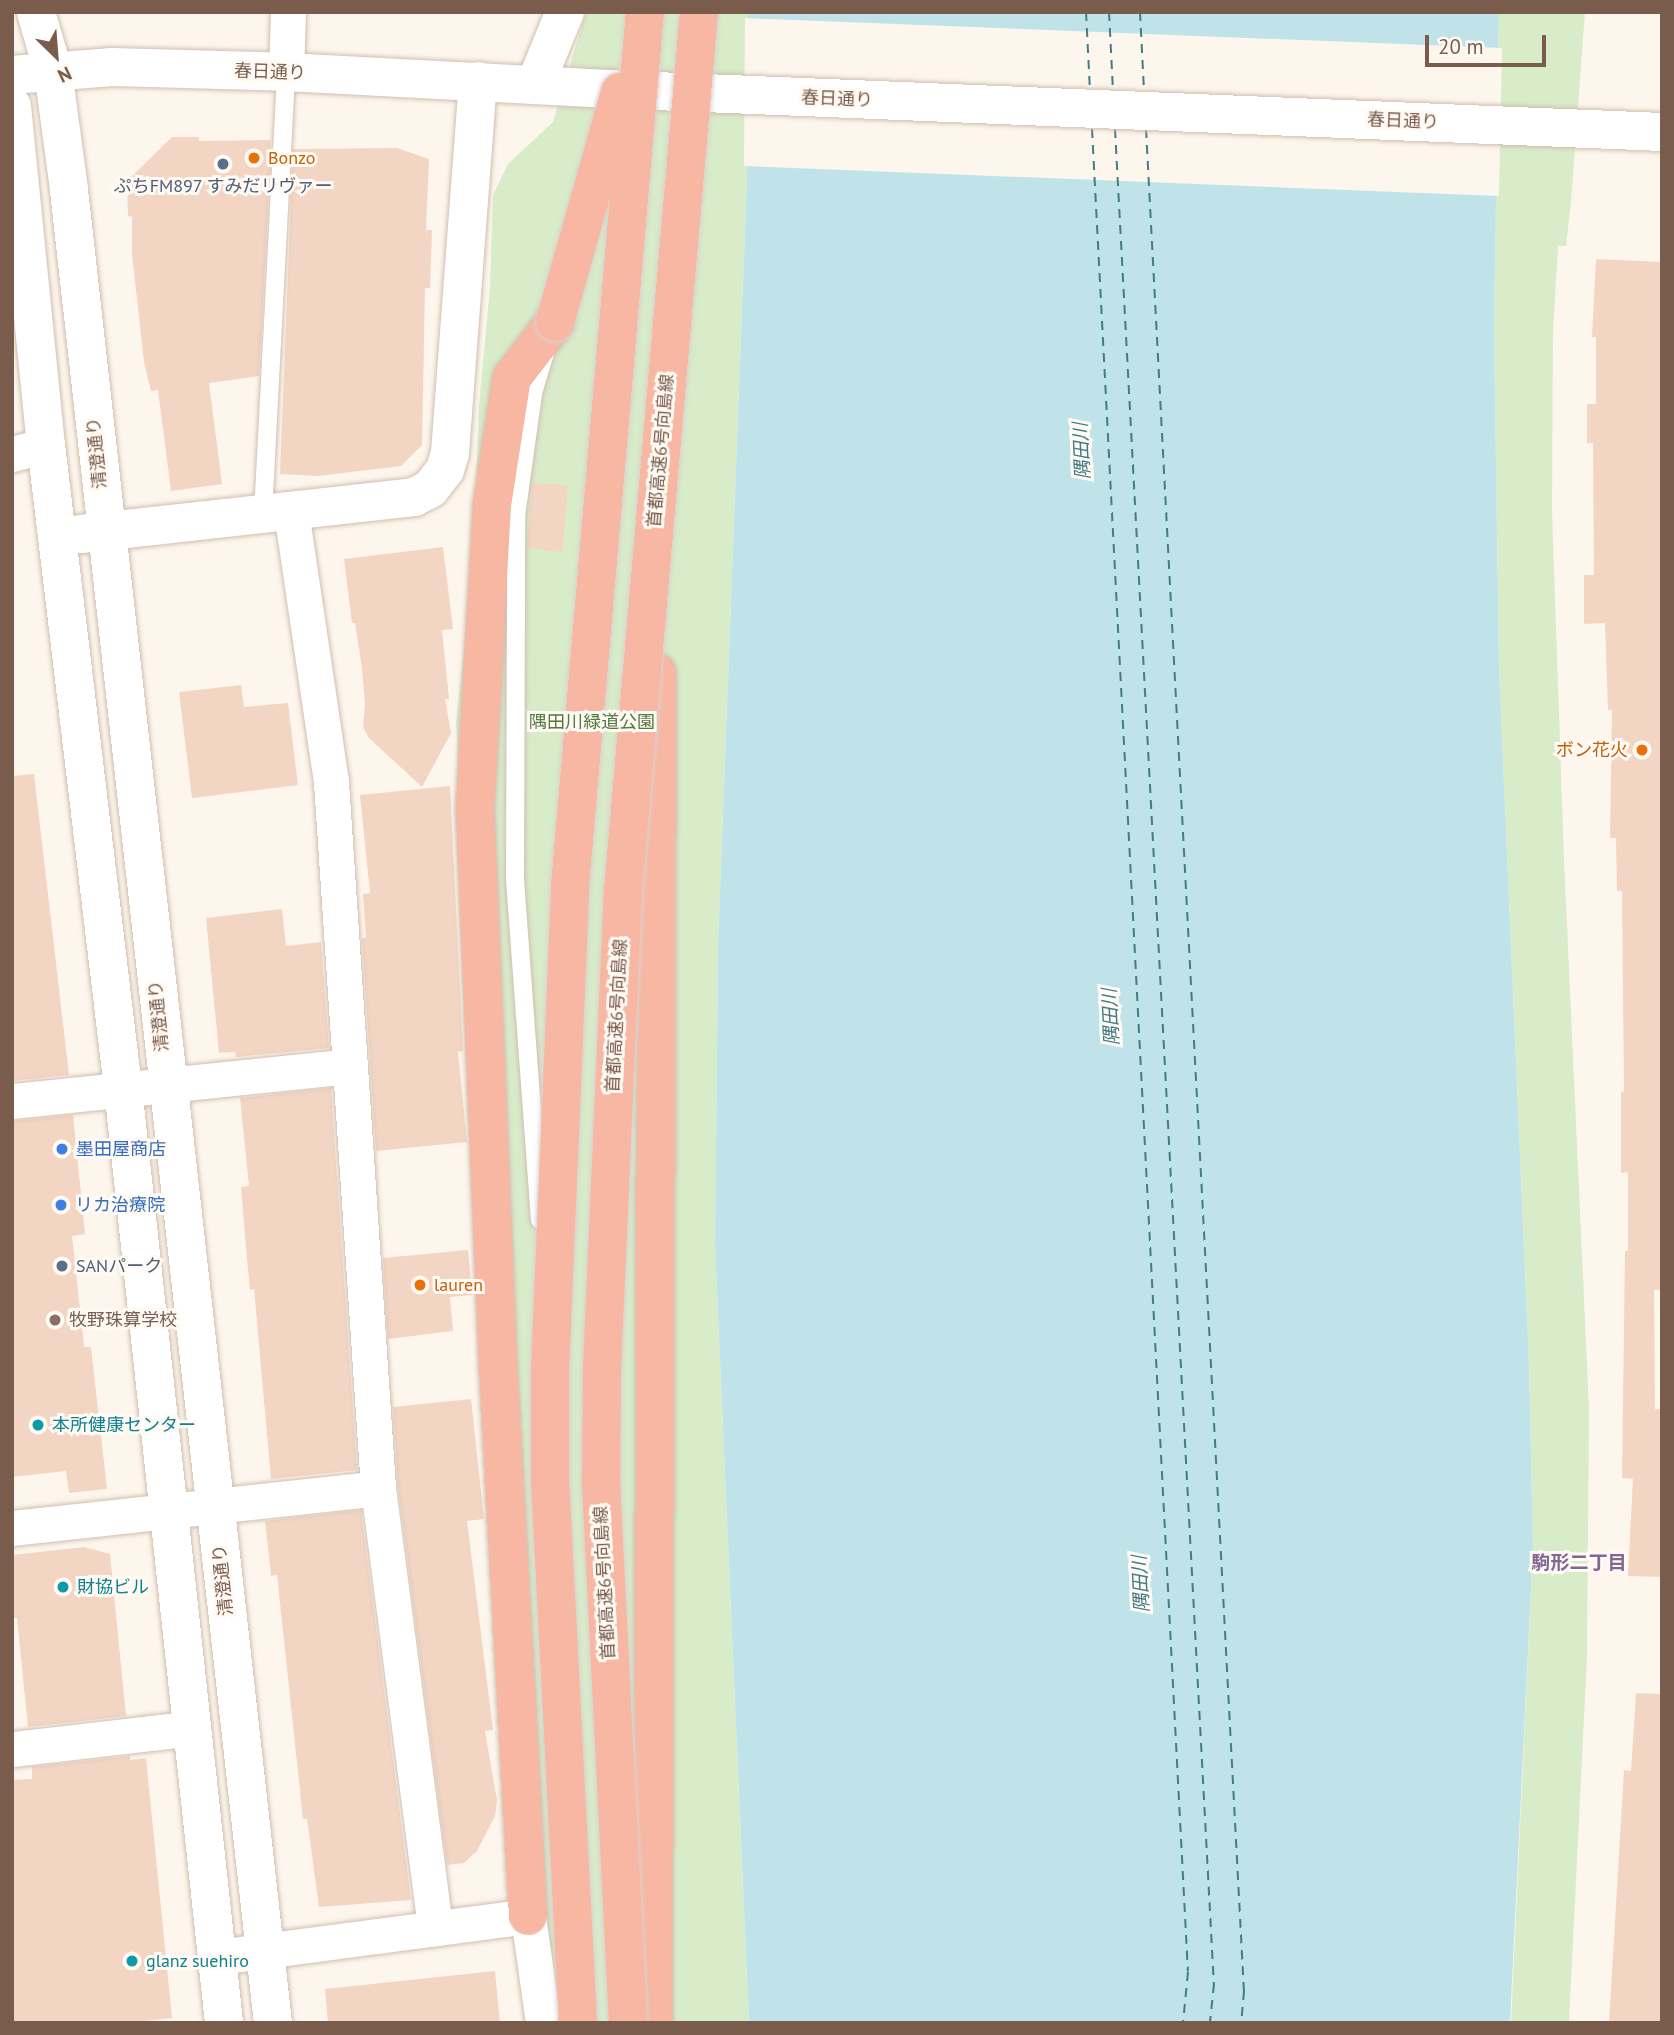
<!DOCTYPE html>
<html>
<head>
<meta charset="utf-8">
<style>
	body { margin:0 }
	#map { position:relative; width:1674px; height:2035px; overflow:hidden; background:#fdf6ec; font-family:"PT Sans","Noto Sans JP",sans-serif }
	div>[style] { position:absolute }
	.green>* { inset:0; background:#d8ecc9 }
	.water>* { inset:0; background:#bfe3e8 }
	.pier>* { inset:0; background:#fdf6ec }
	.ferry>* { height:2px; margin-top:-1px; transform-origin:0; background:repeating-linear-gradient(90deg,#437c86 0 9px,transparent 0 16px) }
	.building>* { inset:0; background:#f3d5c3 }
	.roads { filter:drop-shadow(0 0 2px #d1beb0) drop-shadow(0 0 2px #d1beb0) }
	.lane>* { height:18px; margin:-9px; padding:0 9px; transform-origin:9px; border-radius:9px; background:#fff }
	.street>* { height:35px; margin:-17.5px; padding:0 17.5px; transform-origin:17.5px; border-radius:17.5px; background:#fff }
	.secondary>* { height:38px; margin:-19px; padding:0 19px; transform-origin:19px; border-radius:19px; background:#fff }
	.highway>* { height:38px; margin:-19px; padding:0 19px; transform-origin:19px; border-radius:19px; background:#f7b7a3 }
	.bridges { filter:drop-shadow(0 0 2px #dad1cd) drop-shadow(0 0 2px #dad1cd) }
	.highway-bridge>* { height:38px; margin:-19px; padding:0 19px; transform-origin:19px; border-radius:19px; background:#f7b7a3 }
	.dots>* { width:19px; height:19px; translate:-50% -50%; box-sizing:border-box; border:4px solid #fffaf3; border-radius:50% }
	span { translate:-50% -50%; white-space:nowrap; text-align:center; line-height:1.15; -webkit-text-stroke:6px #fffaf3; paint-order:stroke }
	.street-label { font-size:18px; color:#7a5c4d }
	.food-label { font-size:18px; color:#c56008 }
	.left { translate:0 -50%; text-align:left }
	.right { translate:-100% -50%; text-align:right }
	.service-label { font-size:18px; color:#4e5e75 }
	.park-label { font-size:18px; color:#537a41 }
	.shop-label { font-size:18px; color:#366cbe }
	.education-label { font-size:18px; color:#785e54 }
	.culture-label { font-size:18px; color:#0d838f }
	.water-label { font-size:19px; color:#437c86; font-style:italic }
	.neighbourhood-label { font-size:19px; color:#846695; font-weight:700 }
	.frame { position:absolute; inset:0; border:14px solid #7a5c4d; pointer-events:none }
	.north { position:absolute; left:21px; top:21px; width:70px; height:70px; -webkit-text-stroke:5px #fffaf3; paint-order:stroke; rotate:155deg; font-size:19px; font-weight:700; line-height:28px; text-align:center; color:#7a5c4d }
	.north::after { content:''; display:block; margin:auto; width:24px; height:32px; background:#7a5c4d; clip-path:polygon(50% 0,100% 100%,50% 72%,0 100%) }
	.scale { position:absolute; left:1425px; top:35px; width:121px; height:32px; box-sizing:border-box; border:4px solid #7a5c4d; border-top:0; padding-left:9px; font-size:21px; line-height:24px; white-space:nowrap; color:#7a5c4d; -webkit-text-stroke:5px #fffaf3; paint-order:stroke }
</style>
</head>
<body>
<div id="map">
	<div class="green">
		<i style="clip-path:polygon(586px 12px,748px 12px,747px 177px,718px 945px,715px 1245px,749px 2023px,547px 2023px,463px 853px,456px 721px,473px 569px,479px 405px,490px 287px,493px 195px,508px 164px,553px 122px)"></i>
		<i style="clip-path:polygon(1499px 12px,1585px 12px,1571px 202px,1566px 246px,1558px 246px,1553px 333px,1552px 511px,1564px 859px,1589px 1409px,1587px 1656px,1569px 2023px,1511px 2023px,1533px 1547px,1529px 1365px,1499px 667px,1494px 329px)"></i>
	</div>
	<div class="water">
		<i style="clip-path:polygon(748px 12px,1499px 12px,1494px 329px,1499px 667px,1529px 1365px,1533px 1547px,1510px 2023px,749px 2023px,715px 1245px,718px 945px,747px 177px)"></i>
	</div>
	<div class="pier">
		<i style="clip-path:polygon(745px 18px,1502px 48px,1499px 196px,744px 166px)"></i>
	</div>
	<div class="ferry">
		<i style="left:1086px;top:12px;width:80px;rotate:87.1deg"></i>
		<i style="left:1109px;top:12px;width:80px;rotate:87.1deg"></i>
		<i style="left:1140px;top:12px;width:80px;rotate:87.1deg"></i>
		<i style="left:1092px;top:129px;width:1845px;rotate:87.02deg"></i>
		<i style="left:1188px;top:1972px;width:51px;rotate:95.6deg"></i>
		<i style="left:1115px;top:129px;width:1858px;rotate:86.95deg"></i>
		<i style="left:1214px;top:1984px;width:39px;rotate:96deg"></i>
		<i style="left:1146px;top:129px;width:1865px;rotate:86.99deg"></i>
		<i style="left:1244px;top:1991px;width:32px;rotate:95deg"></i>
	</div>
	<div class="building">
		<i style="clip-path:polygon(172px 137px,199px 137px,199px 141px,270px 140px,271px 149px,259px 376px,209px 383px,222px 484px,171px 491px,158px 390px,151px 391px,144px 362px,132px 254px,132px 217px,128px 216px,127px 181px)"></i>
		<i style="clip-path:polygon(397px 148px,429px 159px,426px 230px,432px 230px,430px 288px,425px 288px,422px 445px,401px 466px,318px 476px,280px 474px,293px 149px)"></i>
		<i style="clip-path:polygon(1596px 259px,1662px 262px,1662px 1290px,1654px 1290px,1655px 1409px,1662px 1409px,1662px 1577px,1628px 1576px,1633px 1479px,1622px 1478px,1625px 1251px,1628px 1251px,1628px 1172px,1621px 1173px,1621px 1092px,1624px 1092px,1622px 891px,1617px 891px,1616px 838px,1610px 838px,1612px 710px,1608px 710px,1605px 623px,1584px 624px,1584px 575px,1594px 575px,1593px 443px,1587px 443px,1587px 404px,1596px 404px,1596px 337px,1592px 337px)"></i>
		<i style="clip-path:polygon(532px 483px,568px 485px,562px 552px,527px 548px)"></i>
		<i style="clip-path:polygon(443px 547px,453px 629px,442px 630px,449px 699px,445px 699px,451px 733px,422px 787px,369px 738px,363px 727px,365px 703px,362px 668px,355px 623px,352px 623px,344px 559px)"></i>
		<i style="clip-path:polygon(241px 685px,244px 707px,288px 703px,298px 785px,192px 798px,179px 692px)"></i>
		<i style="clip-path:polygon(34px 774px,69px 1075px,12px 1081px,12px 776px)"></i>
		<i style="clip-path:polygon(450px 786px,463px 1051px,458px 1052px,467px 1142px,376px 1151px,362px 938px,366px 938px,363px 894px,370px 893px,360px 795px)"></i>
		<i style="clip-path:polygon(282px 909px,286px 946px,321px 942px,329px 1048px,236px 1057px,235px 1052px,219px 1053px,206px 918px)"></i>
		<i style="clip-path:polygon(331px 1088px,357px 1470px,271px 1479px,254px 1289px,250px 1290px,246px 1248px,241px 1187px,249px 1186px,240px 1098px)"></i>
		<i style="clip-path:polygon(73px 1115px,85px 1234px,72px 1236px,84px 1347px,91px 1347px,107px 1489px,69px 1493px,66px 1471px,12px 1477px,12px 1121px)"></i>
		<i style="clip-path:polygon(468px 1250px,472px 1295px,450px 1297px,453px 1331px,388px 1339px,383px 1258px)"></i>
		<i style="clip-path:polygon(471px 1399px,484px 1519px,467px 1521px,493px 1730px,485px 1731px,497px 1800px,495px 1816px,477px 1851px,464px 1863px,447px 1865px,398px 1486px,393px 1407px)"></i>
		<i style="clip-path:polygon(361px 1510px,411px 1900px,319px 1907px,307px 1819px,303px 1819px,277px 1575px,271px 1576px,265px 1521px)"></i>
		<i style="clip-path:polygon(84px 1547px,110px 1554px,126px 1716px,28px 1727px,17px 1618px,12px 1618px,12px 1555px)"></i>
		<i style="clip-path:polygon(1636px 1693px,1662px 1694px,1662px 2023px,1609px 2023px,1624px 1770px,1631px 1771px)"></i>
		<i style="clip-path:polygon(130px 1756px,130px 1760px,146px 1758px,172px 2018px,126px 2023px,12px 2023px,12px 1780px,32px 1779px,32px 1767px)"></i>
		<i style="clip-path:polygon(495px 1971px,500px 2023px,328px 2023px,325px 1989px)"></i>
	</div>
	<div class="roads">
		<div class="lane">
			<i style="left:263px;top:514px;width:443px;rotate:-87deg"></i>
			<i style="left:540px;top:1220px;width:344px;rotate:-94.2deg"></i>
			<i style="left:515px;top:877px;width:361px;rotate:-89.8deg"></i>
			<i style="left:516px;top:516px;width:124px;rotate:-82.1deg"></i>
			<i style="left:533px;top:393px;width:42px;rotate:-73.3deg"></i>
		</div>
		<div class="street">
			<i style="left:286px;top:72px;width:60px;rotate:-88.1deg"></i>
			<i style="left:12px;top:454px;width:35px;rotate:-15deg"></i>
			<i style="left:291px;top:511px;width:274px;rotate:81.6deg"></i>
			<i style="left:331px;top:782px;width:708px;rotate:86.19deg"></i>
			<i style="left:378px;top:1488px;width:444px;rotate:82.6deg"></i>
			<i style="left:12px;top:1101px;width:338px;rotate:-5.9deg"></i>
			<i style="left:12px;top:1528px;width:368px;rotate:-6.2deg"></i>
			<i style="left:12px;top:1749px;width:182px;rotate:-6.6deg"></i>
			<i style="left:217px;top:1957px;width:314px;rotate:-7.5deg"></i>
			<i style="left:528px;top:1916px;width:108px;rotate:82deg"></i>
		</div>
		<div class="secondary">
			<i style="left:36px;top:12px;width:61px;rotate:73.9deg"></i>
			<i style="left:53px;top:71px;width:120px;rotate:82.3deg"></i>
			<i style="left:69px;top:190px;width:1844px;rotate:83.65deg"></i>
			<i style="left:12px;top:75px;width:100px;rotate:-4.6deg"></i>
			<i style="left:112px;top:67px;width:174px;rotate:1.6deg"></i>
			<i style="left:286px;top:72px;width:320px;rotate:3deg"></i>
			<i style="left:606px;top:89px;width:1057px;rotate:2.33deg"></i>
			<i style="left:535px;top:85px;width:79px;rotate:-67.7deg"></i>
			<i style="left:12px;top:106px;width:341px;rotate:84.3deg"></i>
			<i style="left:46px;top:445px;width:648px;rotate:83.17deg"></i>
			<i style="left:123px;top:1088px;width:940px;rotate:83.83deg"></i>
			<i style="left:81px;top:534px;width:335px;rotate:-6.3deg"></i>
			<i style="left:414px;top:497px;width:18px;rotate:-27deg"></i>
			<i style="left:430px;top:489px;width:24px;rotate:-52deg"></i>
			<i style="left:445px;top:470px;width:18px;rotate:-74deg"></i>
			<i style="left:450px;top:453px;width:373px;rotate:-85.7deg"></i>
		</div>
		<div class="highway">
			<i style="left:528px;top:1916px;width:552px;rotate:-93.12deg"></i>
			<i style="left:498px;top:1365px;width:556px;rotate:-92.37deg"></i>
			<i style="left:475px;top:809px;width:304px;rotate:-86.8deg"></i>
			<i style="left:492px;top:505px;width:129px;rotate:-81.1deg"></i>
			<i style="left:512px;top:378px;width:71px;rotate:-52.5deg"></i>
			<i style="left:653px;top:2023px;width:1350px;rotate:-89.83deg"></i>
		</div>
	</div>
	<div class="bridges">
		<div class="highway-bridge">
			<i style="left:555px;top:322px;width:239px;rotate:-74.2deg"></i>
			<i style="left:578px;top:2023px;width:544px;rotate:-92.95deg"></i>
			<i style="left:550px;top:1480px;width:110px;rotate:-90deg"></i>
			<i style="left:550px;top:1370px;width:484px;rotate:-87.6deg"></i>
			<i style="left:570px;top:886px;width:877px;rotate:-85.1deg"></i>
			<i style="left:628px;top:2023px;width:541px;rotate:-92.86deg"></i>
			<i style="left:601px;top:1483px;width:114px;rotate:-89.5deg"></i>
			<i style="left:602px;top:1369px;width:478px;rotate:-87.5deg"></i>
			<i style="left:623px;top:891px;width:882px;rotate:-85.06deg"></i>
		</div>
	</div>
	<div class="dots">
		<i style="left:254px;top:158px;background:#e8710a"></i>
		<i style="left:223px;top:164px;background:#5c6f8a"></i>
		<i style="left:1642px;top:750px;background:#e8710a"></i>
		<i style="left:62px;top:1149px;background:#3f7fe0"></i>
		<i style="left:61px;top:1205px;background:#3f7fe0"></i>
		<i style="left:62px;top:1266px;background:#5c6f8a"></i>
		<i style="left:420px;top:1285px;background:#e8710a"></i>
		<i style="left:55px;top:1320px;background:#8d6e63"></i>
		<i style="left:38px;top:1425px;background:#0f9aa8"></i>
		<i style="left:63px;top:1587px;background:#0f9aa8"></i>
		<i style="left:132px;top:1961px;background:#0f9aa8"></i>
	</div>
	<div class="street-label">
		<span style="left:270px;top:72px;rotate:2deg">春日通り</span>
		<span style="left:837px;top:99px;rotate:2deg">春日通り</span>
		<span style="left:1403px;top:121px;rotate:2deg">春日通り</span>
		<span style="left:661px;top:451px;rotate:-85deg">首都高速6号向島線</span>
		<span style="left:97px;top:453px;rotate:-96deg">清澄通り</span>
		<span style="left:159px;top:1016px;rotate:-96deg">清澄通り</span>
		<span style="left:617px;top:1016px;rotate:-87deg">首都高速6号向島線</span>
		<span style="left:223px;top:1580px;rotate:-96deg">清澄通り</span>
		<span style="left:605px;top:1583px;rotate:-93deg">首都高速6号向島線</span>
	</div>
	<div class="food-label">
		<span class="left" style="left:268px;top:158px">Bonzo</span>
		<span class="right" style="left:1628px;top:750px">ボン花火</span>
		<span class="left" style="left:434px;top:1285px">lauren</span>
	</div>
	<div class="service-label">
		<span style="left:223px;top:186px">ぷちFM897 すみだリヴァー</span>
		<span class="left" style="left:76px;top:1266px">SANパーク</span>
	</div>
	<div class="park-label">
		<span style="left:592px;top:722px">隅田川緑道公園</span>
	</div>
	<div class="shop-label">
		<span class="left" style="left:76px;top:1149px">墨田屋商店</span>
		<span class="left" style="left:75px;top:1205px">リカ治療院</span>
	</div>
	<div class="education-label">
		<span class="left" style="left:69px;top:1320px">牧野珠算学校</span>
	</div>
	<div class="culture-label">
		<span class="left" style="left:52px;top:1425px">本所健康センター</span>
		<span class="left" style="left:77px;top:1587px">財協ビル</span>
		<span class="left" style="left:146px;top:1961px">glanz suehiro</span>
	</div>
	<div class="water-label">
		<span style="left:1082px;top:451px;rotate:-93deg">隅田川</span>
		<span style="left:1111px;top:1017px;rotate:-93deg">隅田川</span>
		<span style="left:1141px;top:1584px;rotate:-93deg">隅田川</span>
	</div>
	<div class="neighbourhood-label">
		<span style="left:1579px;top:1563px">駒形二丁目</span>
	</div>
	<div class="frame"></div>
	<div class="north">N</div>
	<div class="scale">20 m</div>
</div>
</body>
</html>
